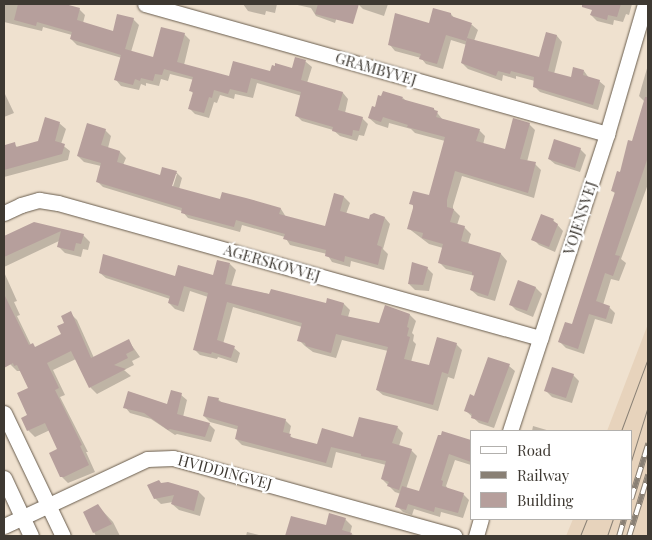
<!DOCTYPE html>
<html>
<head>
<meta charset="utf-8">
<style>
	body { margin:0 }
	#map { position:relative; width:652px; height:540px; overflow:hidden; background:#efe1cf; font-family:"Playfair Display",serif }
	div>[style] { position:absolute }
	.built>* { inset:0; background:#e7d3bc }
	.shadow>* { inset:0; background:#0003 }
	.building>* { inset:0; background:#b69f9c }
	.roads { filter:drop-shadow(0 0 1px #685c4d) drop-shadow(0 0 1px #685c4d) }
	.minor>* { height:15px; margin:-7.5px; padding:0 7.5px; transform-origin:7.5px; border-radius:7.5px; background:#fff }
	.tram>* { height:1px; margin:-0.5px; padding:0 0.5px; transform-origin:0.5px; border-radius:0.5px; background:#898075 }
	.rail>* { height:5.5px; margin-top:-2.75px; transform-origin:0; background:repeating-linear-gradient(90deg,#fff 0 11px,#898075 0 22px); box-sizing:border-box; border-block:1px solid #898075 }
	span { translate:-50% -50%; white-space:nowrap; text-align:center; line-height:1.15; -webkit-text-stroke:4.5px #fff; paint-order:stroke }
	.street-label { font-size:15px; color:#3e3932 }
	.frame { position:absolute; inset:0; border:5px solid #3e3932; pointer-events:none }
	.legend { position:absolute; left:470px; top:430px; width:162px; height:90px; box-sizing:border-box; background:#fff; border:1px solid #b2b0ad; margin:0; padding:6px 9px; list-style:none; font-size:15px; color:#3e3932 }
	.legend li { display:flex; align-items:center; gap:10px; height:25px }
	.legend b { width:25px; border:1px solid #b2b0ad }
</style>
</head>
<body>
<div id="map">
	<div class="built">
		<i style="clip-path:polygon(648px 324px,648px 536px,566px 536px,573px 519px,631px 519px,631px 431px,607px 431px)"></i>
	</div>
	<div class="shadow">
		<i style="clip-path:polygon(4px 4px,57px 4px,79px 9px,85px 15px,83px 23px,114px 32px,133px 19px,139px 25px,131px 52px,154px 59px,184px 34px,190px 40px,184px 65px,230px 78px,292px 69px,296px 59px,306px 62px,312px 67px,307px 83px,343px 93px,348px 99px,345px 113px,362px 118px,368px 124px,364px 136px,359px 135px,357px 141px,340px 136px,333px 130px,302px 121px,296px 115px,302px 96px,257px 83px,253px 98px,235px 94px,234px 99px,220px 95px,217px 103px,214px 102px,209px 118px,195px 114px,190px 109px,194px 94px,191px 91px,194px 80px,170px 74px,168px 81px,161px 79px,159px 86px,146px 83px,146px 86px,141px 84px,139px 90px,121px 86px,116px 80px,122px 58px,77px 45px,71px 39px,72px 35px,43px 27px,42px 31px,4px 22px)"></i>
		<i style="clip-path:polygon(243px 4px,277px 4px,275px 13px,266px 11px,265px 15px,248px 11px)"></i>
		<i style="clip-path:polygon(293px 4px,341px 4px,335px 23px,316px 16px,311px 8px)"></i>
		<i style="clip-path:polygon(358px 4px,388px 4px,384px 16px,363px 9px)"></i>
		<i style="clip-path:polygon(595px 4px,632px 4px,629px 15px,626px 14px,623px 22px,614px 20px,613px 25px,597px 21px,591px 15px)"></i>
		<i style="clip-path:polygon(451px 14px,455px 19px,472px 25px,478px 30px,474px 41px,540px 58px,547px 34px,557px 36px,562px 42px,554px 74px,572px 78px,584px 71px,589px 78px,599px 81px,605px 86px,598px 110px,540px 92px,534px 86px,535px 81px,516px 76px,516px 79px,503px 75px,502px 81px,468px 69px,462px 63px,467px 45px,451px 40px,443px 69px,426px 64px,421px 58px,395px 51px,390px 45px)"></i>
		<i style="clip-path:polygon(648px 65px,648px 184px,621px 259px,626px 263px,619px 281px,611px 279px,603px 305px,609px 307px,615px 313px,612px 324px,595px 319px,584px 354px,566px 348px,560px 342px,572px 326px,616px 194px,612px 191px,633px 143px,645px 102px,639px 96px)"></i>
		<i style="clip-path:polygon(4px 92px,14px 113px,4px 117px)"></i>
		<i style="clip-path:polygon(403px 98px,407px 102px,434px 109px,443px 120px,479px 130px,485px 136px,483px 145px,506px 151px,529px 124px,535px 130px,527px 162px,535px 164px,541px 170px,534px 198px,462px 176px,453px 206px,453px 209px,460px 216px,457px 225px,464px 227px,471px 234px,468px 244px,501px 254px,507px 261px,495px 301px,478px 296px,471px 290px,475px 276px,446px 269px,439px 262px,443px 248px,429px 244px,408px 228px,414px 207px,411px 203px,430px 196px,445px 141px,415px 133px,411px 129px,389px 123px,388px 128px,376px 124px,369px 118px,376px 109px)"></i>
		<i style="clip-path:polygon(59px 123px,66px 129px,61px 144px,70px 151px,68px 160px,4px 177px,4px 181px,4px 156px,14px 144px,18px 148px,39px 142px)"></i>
		<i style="clip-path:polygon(evenodd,105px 130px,111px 136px,108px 148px,120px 152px,126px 158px,123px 165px,160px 177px,176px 172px,182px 178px,179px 189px,221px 200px,281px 209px,286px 217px,326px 227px,335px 194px,344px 197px,350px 203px,346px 214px,370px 221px,385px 218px,390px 224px,383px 249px,388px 254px,384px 270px,351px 261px,350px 267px,332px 262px,327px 254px,290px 245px,285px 237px,242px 225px,240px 232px,188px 218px,182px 211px,103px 187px,97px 181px,101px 166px,84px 162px,78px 156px,105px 130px,174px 174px,177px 174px,171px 193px,169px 192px,174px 174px)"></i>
		<i style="clip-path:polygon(580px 149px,586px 155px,580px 172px,555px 164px,549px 159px)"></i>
		<i style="clip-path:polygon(553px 220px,563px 231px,555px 252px,539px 245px,533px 239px)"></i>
		<i style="clip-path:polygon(34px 223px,83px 235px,90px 242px,88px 250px,83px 249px,81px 257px,65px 253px,58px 246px,59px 241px,4px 267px,4px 237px)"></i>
		<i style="clip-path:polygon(230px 264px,236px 270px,231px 287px,327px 305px,328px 300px,344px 304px,350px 310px,348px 317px,380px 325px,410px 315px,416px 321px,412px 333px,414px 335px,413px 341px,416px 344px,411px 362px,430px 367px,456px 344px,462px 350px,454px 379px,448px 377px,438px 411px,383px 395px,377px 390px,388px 351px,342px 340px,336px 358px,313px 352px,305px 346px,299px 340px,302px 327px,233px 307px,223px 344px,234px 348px,240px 353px,237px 363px,218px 357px,217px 359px,200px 355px,194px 349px,208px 297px,190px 291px,184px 312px,175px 309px,169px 303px,170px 299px,106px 278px,100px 273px,176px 277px,214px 277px)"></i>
		<i style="clip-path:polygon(427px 268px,433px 274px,429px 291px,415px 290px,409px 284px)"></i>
		<i style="clip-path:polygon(4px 272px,17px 301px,14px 302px,20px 315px,17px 316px,31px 345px,36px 348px,63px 335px,70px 313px,77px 320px,94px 358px,128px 340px,140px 357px,132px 361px,134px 365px,124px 370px,131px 376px,97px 394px,90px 387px,76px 359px,53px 370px,65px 395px,60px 397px,88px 452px,86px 452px,95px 472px,68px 483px,61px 476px,59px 449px,50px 430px,35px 437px,28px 430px,29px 389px,21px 371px,17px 371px,10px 364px,4px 352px)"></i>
		<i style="clip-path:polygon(519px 281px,536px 288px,542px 294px,533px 317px,516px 310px,510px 304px)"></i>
		<i style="clip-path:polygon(489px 358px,509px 366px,515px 371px,494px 428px,479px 423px,466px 411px,475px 397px)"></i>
		<i style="clip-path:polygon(573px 375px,579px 381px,572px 403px,552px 397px,546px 391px)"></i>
		<i style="clip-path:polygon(181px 395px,187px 400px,183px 417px,209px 424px,215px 430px,211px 442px,177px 434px,175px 435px,151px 419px,130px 413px,125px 407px,168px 405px)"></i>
		<i style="clip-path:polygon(218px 399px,222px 403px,285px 420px,291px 426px,289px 435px,294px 439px,318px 445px,354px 439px,397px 427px,403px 433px,399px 446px,411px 450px,417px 456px,406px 489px,420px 493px,439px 436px,471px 442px,471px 465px,455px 460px,446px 486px,448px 489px,463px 494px,469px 500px,463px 518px,441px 512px,440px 517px,414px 509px,412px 515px,403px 512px,397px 506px,401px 494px,395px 492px,382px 479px,386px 465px,336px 452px,332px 468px,242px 445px,236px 439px,239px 430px,210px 422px,204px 416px)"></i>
		<i style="clip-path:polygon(533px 426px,550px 431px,532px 431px)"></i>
		<i style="clip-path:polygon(162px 485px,199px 492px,205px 498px,200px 516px,179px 510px,172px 504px,173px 502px,161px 504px,155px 498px)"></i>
		<i style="clip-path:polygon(98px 506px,113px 522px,120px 536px,96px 536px,84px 512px)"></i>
		<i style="clip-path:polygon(292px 517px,326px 527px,345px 519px,352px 526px,350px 534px,358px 536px,287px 536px)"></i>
		<i style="clip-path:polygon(247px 532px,263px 536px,246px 536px)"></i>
	</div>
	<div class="building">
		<i style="clip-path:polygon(18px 4px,65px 4px,80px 8px,77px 20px,113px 31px,117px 14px,134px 18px,125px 49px,153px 57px,161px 27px,185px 33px,177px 62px,229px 76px,233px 61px,270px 71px,272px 65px,275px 66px,275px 63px,292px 68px,295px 57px,306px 60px,301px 80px,343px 92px,338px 110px,363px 117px,359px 131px,353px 130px,352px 136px,332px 131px,333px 127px,295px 116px,301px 92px,251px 78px,247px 93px,230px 89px,228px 94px,214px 90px,212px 98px,209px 97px,204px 113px,188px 109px,193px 92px,189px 91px,193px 77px,164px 69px,162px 75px,155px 74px,153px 81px,141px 78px,140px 81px,135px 79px,133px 85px,114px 80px,121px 55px,70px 39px,72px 32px,37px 22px,36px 26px,14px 20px)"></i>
		<i style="clip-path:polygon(318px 4px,359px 4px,353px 24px,315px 14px)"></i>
		<i style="clip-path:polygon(582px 4px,621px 4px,617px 17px,608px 15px,607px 20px,590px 15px,592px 10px,582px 7px)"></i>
		<i style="clip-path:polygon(433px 8px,451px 13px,451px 16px,472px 23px,466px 41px,446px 35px,437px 64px,419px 59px,421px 54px,388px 45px,395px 13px,429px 23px)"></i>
		<i style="clip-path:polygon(546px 32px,557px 35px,548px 71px,571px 77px,573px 67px,584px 70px,583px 75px,600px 80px,593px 105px,533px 87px,534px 77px,511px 71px,510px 74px,498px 71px,496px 76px,461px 63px,467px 38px,539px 57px)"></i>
		<i style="clip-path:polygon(383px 91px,403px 97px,402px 99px,434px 108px,434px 110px,438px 111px,436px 117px,480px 129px,476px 141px,505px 149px,513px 118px,530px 123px,520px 159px,536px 162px,528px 193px,455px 171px,447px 200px,447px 207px,454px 209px,450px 222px,465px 226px,461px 241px,501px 253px,488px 296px,470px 290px,474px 275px,472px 275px,472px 272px,438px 263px,443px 244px,422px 238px,423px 233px,407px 229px,413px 208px,413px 205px,409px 204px,413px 191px,429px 195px,445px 137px,407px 127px,408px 125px,383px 117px,381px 122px,368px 118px,372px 106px,375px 107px,378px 95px,381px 96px)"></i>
		<i style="clip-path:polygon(645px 97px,648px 97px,648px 157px,615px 255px,620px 256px,613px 276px,605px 273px,596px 301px,610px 306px,606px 319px,589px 314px,578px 349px,558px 342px,565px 322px,572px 324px,615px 192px,611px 191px,617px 171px,620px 172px,628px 140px,632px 141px)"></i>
		<i style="clip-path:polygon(45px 117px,60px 122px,55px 141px,65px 144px,62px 154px,4px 170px,5px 145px,15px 142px,16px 147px,38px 141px)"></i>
		<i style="clip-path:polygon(87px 123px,106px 129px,101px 145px,120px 151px,117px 162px,160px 175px,162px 167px,177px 171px,172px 186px,220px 199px,222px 192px,246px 198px,281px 208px,279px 214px,325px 226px,334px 193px,344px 196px,340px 211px,369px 219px,370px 215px,374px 213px,385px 217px,377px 245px,382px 247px,378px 265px,345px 256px,344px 262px,325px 256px,326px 250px,283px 239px,285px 234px,236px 220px,234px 227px,181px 213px,182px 208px,96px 182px,101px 163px,77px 156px)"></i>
		<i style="clip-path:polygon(554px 139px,581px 148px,575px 168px,548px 159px)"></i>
		<i style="clip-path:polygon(541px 214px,554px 219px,553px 221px,558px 224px,549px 247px,531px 240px)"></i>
		<i style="clip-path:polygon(34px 222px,84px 234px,81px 244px,76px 243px,74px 251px,57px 247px,61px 231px,4px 257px,4px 236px)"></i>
		<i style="clip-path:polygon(103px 254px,175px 276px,178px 265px,213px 275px,217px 260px,230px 263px,225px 284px,269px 294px,271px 289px,326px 303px,327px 298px,344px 303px,341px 315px,379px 323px,385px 305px,410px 314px,407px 327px,409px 328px,407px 336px,410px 337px,404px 359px,429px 365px,437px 337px,457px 343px,448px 374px,442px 372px,433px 405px,376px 390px,388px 347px,336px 334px,331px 353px,306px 346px,305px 343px,297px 341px,302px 323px,227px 302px,217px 340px,235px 346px,231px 358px,212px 352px,211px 354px,193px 350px,208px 293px,184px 286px,178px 306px,168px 303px,170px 296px,99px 273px)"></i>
		<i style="clip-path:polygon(412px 262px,428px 267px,423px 285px,408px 284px)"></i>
		<i style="clip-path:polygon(518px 280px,536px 287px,527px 311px,509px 305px)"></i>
		<i style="clip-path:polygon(4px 294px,29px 345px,33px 343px,35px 347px,61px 334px,57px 326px,64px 323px,61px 316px,71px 311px,91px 358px,129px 339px,134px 350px,126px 354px,128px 358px,114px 365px,126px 369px,89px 388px,71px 351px,47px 363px,59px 388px,55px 390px,82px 445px,80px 446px,89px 465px,64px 477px,60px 477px,49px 453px,57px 449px,45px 423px,27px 431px,21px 418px,27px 415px,17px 393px,28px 388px,17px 365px,14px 366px,13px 363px,4px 368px)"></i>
		<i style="clip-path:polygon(488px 357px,510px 364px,488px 423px,471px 418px,472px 414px,464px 411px,470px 394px,474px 396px)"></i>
		<i style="clip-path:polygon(552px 367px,574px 374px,566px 398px,544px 391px)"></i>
		<i style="clip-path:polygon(171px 390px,182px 393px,177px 414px,210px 423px,205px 437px,170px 429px,168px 430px,144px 413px,123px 408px,128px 391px,167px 404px)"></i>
		<i style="clip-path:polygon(208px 396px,219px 398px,218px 401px,286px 419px,283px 432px,291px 434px,290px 437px,317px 444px,322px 428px,353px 437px,359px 417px,398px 426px,392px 443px,412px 449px,399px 490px,387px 486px,389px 482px,381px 479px,386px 461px,361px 456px,361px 454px,331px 447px,326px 463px,235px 439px,238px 426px,203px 416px)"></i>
		<i style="clip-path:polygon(442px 431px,471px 440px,471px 462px,449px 454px,441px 480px,443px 481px,442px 486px,464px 493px,458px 513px,435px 507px,434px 512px,408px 504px,406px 510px,395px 507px,402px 486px,419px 491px,438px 435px,441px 435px)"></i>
		<i style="clip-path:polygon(159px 480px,161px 483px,168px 482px,199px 491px,194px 511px,171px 504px,174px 495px,154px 499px,147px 485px)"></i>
		<i style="clip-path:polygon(98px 504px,112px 524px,93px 533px,83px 512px)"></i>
		<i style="clip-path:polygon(329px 513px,346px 518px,342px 530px,352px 533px,351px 536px,285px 536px,291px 516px,326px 525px)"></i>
	</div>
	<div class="roads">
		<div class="minor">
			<i style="left:145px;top:4px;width:480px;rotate:15.7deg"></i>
			<i style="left:4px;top:213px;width:19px;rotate:-25deg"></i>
			<i style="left:21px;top:205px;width:19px;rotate:-16deg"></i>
			<i style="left:39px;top:200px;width:19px;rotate:9deg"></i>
			<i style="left:58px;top:203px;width:501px;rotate:15.65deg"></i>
			<i style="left:4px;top:413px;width:136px;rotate:64.4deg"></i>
			<i style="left:510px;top:431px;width:312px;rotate:-71.9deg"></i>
			<i style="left:607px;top:134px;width:135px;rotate:-73.7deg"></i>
			<i style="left:4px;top:478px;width:64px;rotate:65deg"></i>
			<i style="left:4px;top:526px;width:158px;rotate:-25.1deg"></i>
			<i style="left:147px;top:459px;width:26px;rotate:-2deg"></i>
			<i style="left:173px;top:458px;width:292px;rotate:15.5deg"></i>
			<i style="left:476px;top:536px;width:18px;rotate:-74deg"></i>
		</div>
	</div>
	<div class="tram">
		<i style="left:621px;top:431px;width:78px;rotate:-69.7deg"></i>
		<i style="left:631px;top:461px;width:58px;rotate:-72.8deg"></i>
		<i style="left:580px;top:536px;width:18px;rotate:-68deg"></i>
		<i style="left:607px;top:536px;width:18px;rotate:-71deg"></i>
	</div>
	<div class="rail">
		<i style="left:631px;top:499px;width:58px;rotate:-72.8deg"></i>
		<i style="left:619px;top:536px;width:18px;rotate:-74deg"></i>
		<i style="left:629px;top:536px;width:64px;rotate:-72.7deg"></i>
	</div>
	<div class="street-label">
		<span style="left:376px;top:69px;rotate:16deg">GRAMBYVEJ</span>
		<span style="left:580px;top:218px;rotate:-72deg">VOJENSVEJ</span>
		<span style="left:272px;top:263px;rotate:16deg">AGERSKOVVEJ</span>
		<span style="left:225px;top:472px;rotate:15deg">HVIDDINGVEJ</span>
	</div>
	<div class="frame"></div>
	<ul class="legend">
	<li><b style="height:6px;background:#fff"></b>Road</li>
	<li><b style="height:6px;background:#898075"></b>Railway</li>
	<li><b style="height:14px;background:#b69f9c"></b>Building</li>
	</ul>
</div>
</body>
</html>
